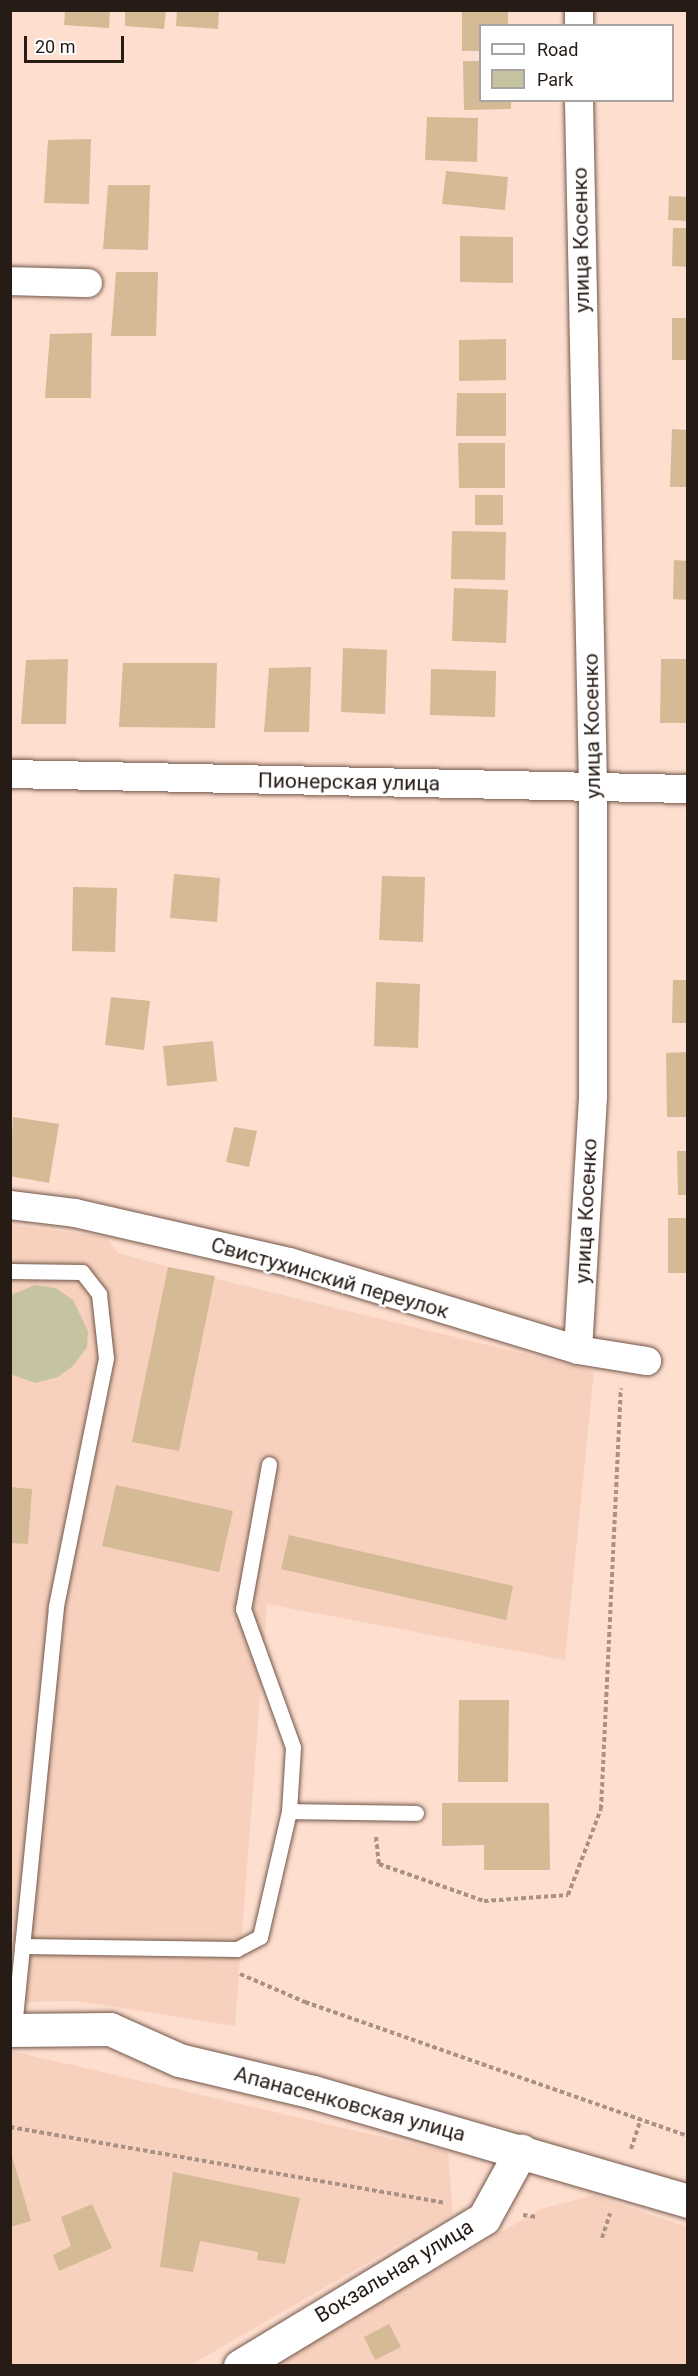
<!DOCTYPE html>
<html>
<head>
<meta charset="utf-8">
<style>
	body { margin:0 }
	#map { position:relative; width:698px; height:2376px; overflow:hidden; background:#fedecf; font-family:Roboto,sans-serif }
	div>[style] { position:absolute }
	.built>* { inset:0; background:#f8d1be }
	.green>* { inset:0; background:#c6c4a0 }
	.building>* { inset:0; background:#d4ba95 }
	.path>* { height:4px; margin-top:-2px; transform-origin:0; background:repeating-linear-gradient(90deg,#a99186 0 4.5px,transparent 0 7.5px) }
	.roads { filter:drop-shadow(0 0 2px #71574a) drop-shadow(0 0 2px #71574a) }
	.service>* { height:15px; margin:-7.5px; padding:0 7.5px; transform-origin:7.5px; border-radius:7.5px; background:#fff }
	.minor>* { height:28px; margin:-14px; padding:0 14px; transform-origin:14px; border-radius:14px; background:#fff }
	.tertiary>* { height:33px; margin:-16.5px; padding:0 16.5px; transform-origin:16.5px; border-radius:16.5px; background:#fff }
	.secondary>* { height:33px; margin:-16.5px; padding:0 16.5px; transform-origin:16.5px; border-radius:16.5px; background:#fff }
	span { translate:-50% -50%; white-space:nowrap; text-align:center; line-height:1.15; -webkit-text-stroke:5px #fff; paint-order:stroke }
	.street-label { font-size:21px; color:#271b16 }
	.frame { position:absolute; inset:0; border:12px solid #271b16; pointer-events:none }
	.legend { position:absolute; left:479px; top:24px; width:195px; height:78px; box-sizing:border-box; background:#fff; border:2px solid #a9a4a2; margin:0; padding:8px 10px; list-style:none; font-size:18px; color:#271b16 }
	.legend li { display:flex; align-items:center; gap:12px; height:30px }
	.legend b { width:30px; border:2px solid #a9a4a2 }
	.scale { position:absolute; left:24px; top:36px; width:100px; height:27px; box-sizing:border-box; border:3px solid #271b16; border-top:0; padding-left:8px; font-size:18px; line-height:21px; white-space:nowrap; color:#271b16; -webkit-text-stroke:4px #fff; paint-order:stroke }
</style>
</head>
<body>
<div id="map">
	<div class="built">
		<i style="clip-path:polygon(11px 1225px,105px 1237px,118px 1253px,168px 1267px,594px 1371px,565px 1660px,267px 1604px,235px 2026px,77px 2001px,11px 2002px)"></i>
		<i style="clip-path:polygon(11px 2051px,448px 2152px,453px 2213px,191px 2365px,11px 2366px)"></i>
		<i style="clip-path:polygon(593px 2195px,687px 2227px,687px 2365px,271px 2366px,541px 2209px)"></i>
	</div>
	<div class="green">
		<i style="clip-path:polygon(35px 1285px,56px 1288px,73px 1300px,88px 1331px,87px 1347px,73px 1366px,58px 1377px,35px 1383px,10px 1374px,11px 1295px)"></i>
	</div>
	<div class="building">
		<i style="clip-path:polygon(65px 10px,110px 10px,109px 28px,64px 25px)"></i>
		<i style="clip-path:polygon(125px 10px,166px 10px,164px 29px,125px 26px)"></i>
		<i style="clip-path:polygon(177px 10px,219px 10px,218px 29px,176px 26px)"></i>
		<i style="clip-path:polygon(462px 10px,508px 10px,508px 26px,480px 26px,480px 51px,462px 51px)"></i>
		<i style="clip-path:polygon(463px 61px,480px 61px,480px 100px,511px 100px,511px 109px,464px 110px)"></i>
		<i style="clip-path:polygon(427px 117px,478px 118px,477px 162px,425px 160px)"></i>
		<i style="clip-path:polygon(91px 139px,89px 204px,44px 203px,48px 140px)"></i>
		<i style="clip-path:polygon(446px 171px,508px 177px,505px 210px,442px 204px)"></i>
		<i style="clip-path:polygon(108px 185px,150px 185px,148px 250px,103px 249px)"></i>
		<i style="clip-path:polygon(669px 196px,688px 197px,688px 221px,668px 220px)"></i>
		<i style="clip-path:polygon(673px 228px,688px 228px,688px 267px,672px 266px)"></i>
		<i style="clip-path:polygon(460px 236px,513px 237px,513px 283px,460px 282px)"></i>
		<i style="clip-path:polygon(116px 272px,158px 272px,156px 336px,111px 336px)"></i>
		<i style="clip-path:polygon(672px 318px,688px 318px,688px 360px,672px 360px)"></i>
		<i style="clip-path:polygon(92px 333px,91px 398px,45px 398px,50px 334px)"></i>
		<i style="clip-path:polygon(506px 339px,506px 380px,459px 381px,459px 340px)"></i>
		<i style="clip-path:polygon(457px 393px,506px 393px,506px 436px,456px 436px)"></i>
		<i style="clip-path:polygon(672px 429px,688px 430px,688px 487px,670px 487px)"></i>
		<i style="clip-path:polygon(458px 443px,505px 443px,505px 488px,459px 488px)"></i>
		<i style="clip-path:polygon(475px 495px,503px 495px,503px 525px,475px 525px)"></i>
		<i style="clip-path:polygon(452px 531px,506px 532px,505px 580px,451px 579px)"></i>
		<i style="clip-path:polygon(674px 560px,688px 561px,688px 600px,673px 599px)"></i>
		<i style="clip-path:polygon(454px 588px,508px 590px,506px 643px,452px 641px)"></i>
		<i style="clip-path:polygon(343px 648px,387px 650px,385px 714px,341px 712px)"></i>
		<i style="clip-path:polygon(68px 659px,66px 724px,21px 724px,26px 660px)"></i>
		<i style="clip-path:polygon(661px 659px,688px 659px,688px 723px,660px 723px)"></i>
		<i style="clip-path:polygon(123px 663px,217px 663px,215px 728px,119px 727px)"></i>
		<i style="clip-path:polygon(311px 667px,309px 732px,264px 732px,269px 668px)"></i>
		<i style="clip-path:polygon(431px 669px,496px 671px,495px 717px,430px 715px)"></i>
		<i style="clip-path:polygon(174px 874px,220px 878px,217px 922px,170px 918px)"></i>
		<i style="clip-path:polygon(382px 876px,425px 877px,423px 942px,379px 940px)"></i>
		<i style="clip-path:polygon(73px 887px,117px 888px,115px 952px,72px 951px)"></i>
		<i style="clip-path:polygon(673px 980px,688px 980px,688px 1023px,672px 1023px)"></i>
		<i style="clip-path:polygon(376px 982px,420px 984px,418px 1048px,374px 1046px)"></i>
		<i style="clip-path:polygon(111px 997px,150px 1001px,144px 1050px,105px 1045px)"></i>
		<i style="clip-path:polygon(213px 1041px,217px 1081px,167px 1086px,163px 1046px)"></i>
		<i style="clip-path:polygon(688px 1052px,688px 1117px,667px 1117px,666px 1053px)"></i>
		<i style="clip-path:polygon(13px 1117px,59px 1124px,49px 1183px,10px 1176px)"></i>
		<i style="clip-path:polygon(234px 1127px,257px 1131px,249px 1167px,226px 1162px)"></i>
		<i style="clip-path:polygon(677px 1151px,688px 1151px,688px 1195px,678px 1195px)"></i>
		<i style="clip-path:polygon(668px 1218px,688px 1218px,688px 1273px,668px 1273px)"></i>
		<i style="clip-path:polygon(168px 1267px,215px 1276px,179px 1451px,132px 1442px)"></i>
		<i style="clip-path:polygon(116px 1485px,233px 1511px,219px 1572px,102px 1546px)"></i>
		<i style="clip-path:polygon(10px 1487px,32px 1489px,28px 1544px,10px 1543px)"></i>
		<i style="clip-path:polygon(289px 1535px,513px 1586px,506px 1620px,281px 1569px)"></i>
		<i style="clip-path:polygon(459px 1700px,509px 1700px,508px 1782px,458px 1782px)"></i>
		<i style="clip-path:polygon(442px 1803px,549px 1803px,550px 1870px,484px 1870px,484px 1845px,442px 1846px)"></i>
		<i style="clip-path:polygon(10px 2149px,31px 2221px,10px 2227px)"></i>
		<i style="clip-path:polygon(173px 2172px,300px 2198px,285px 2264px,257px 2260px,258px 2252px,200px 2241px,193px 2272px,160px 2267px)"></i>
		<i style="clip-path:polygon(92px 2204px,112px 2248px,59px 2271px,53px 2255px,71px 2246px,61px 2217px)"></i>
		<i style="clip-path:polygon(389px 2324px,401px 2347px,375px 2360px,364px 2337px)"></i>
	</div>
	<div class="path">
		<i style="left:376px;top:1837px;width:27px;rotate:84deg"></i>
		<i style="left:379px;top:1864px;width:111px;rotate:19.4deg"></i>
		<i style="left:484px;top:1901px;width:84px;rotate:-4.1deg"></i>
		<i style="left:568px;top:1895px;width:92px;rotate:-69deg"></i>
		<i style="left:601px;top:1809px;width:421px;rotate:-87.3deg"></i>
		<i style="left:240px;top:1974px;width:71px;rotate:23.3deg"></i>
		<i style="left:305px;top:2002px;width:406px;rotate:19.3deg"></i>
		<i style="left:10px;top:2127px;width:441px;rotate:9.9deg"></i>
		<i style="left:631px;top:2149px;width:32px;rotate:-72deg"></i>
		<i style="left:523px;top:2215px;width:14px;rotate:8deg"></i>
		<i style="left:602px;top:2238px;width:26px;rotate:-72deg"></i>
	</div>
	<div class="roads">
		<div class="service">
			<i style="left:10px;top:1271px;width:72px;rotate:0.8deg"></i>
			<i style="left:82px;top:1272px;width:28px;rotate:52deg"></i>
			<i style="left:99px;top:1294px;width:64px;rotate:83.8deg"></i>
			<i style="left:106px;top:1358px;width:254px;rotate:101.4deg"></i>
			<i style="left:56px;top:1607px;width:425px;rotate:95.7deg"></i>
			<i style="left:289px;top:1811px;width:127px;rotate:0.9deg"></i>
			<i style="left:22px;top:1946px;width:215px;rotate:0.8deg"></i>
			<i style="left:237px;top:1949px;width:26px;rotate:-28deg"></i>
			<i style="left:260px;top:1937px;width:129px;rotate:-77deg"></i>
			<i style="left:289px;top:1811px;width:64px;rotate:-86.4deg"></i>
			<i style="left:293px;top:1747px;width:147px;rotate:-109.9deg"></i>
			<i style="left:243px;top:1609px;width:147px;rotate:-79.8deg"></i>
		</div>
		<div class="minor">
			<i style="left:579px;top:26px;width:16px;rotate:-90deg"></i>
			<i style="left:10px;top:281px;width:78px;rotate:1.5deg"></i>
			<i style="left:10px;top:774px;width:678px;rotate:1.27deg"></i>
			<i style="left:10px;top:1205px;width:65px;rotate:7deg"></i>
			<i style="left:75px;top:1213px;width:220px;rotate:12.9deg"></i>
			<i style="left:289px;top:1262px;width:302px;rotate:16.9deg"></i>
			<i style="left:578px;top:1350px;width:70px;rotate:9.1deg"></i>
			<i style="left:578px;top:1350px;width:254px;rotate:-86.6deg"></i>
			<i style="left:593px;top:1096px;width:310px;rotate:-90deg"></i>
			<i style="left:593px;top:786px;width:686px;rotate:-91.17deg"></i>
		</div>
		<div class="tertiary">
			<i style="left:240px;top:2366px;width:285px;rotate:-31.2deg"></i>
			<i style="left:484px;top:2218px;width:77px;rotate:-61.1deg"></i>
		</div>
		<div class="secondary">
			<i style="left:10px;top:2030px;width:100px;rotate:-0.6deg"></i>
			<i style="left:110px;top:2029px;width:76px;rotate:24.2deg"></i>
			<i style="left:179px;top:2060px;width:138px;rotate:13.4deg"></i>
			<i style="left:313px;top:2092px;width:391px;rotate:16.2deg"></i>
		</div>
	</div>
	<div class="street-label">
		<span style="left:581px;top:240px;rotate:-91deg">улица Косенко</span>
		<span style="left:592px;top:726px;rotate:-91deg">улица Косенко</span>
		<span style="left:349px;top:782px;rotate:1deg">Пионерская улица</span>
		<span style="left:586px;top:1211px;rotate:-87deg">улица Косенко</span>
		<span style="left:330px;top:1278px;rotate:16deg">Свистухинский переулок</span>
		<span style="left:350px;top:2104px;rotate:15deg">Апанасенковская улица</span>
		<span style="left:394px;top:2271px;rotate:-31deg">Вокзальная улица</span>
	</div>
	<div class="frame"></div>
	<ul class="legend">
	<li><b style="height:8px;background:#fff"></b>Road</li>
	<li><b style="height:16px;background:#c6c4a0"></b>Park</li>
	</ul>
	<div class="scale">20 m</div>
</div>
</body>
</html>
